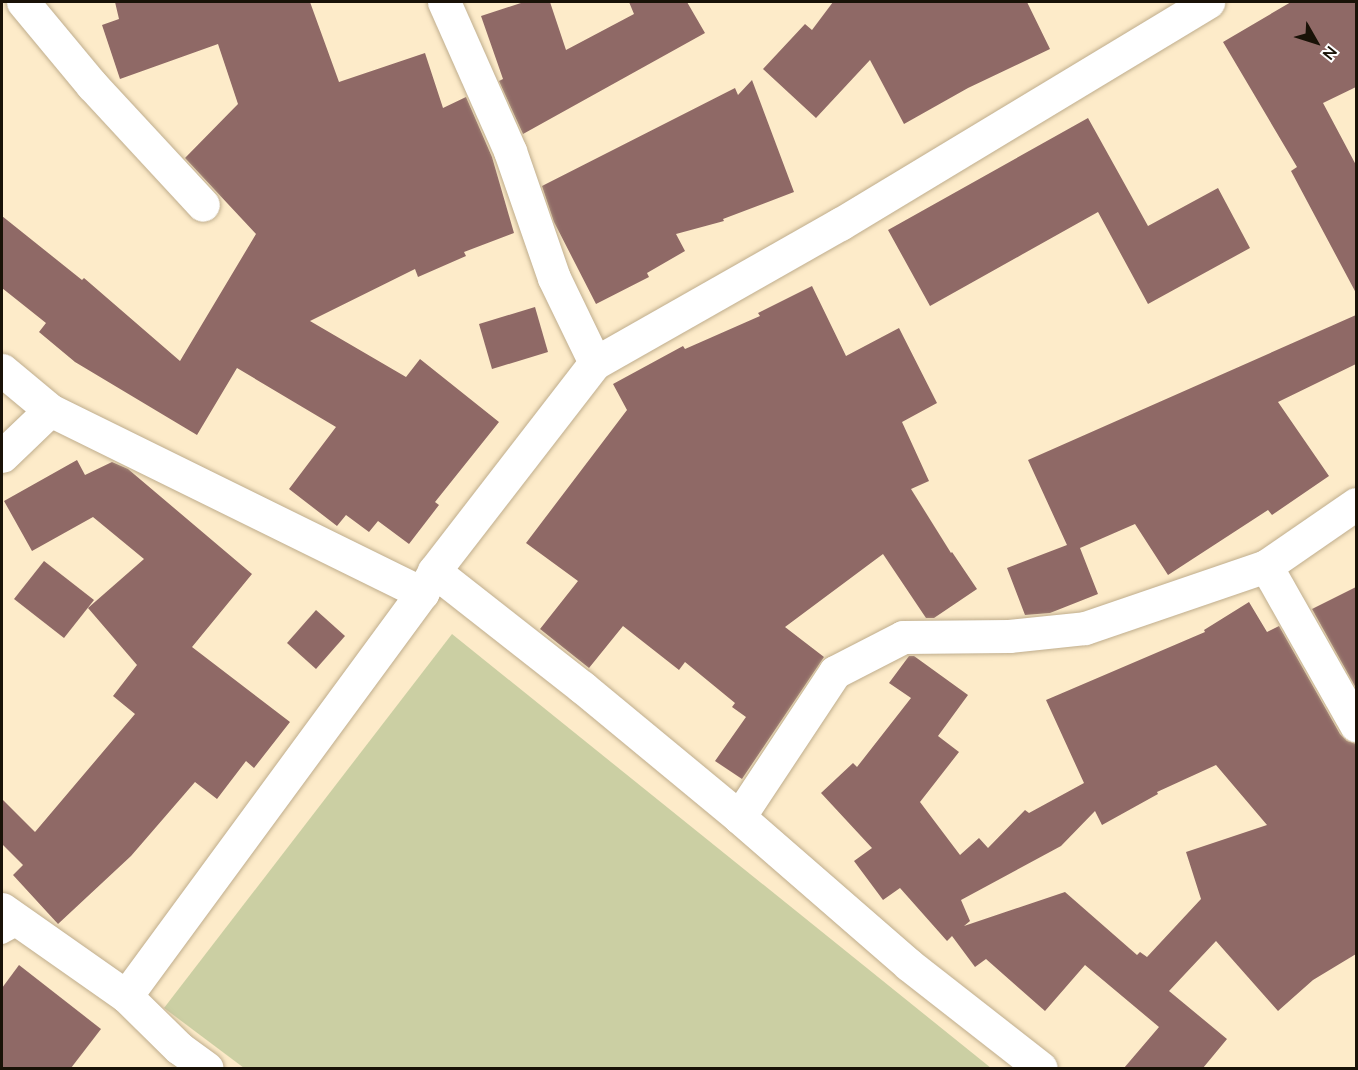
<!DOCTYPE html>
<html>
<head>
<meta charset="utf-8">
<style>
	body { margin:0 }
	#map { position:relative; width:1358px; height:1070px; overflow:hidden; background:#fdebc9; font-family:Mulish,sans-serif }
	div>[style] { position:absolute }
	.green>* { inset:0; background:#cbcfa3 }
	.building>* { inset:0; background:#8f6966 }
	.roads { filter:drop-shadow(0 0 2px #bfad8d) drop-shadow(0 0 2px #bfad8d) }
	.lane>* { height:18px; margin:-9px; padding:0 9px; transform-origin:9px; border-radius:9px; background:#fff }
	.street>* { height:33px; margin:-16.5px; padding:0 16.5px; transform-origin:16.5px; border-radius:16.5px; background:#fff }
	span { translate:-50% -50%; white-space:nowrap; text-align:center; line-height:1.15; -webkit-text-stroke:4.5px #fff; paint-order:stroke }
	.frame { position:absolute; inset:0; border:3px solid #191207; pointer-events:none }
	.north { position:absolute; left:1286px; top:12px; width:60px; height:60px; -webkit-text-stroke:4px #fff; paint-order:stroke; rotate:129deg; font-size:16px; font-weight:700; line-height:24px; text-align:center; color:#191207 }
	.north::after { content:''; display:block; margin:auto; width:21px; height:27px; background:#191207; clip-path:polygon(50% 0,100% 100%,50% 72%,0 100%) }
</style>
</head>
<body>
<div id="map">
	<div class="green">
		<i style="clip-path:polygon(452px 634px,991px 1068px,244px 1068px,164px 1008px)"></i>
	</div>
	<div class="building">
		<i style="clip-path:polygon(115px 2px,310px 2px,339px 82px,425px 53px,443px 108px,466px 97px,492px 157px,514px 233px,464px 252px,466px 256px,418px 277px,415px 269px,310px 321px,406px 377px,420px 359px,499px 422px,435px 502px,439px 505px,409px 544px,378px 521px,369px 532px,346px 515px,337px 526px,289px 489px,336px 427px,237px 368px,197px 435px,75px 362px,39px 332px,46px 323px,2px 288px,2px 216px,82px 280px,84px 278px,180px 361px,256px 234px,185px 158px,238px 104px,218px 44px,120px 79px,102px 25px,119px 19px)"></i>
		<i style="clip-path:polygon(524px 2px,550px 2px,566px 50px,634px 14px,629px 2px,687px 2px,705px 33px,523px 134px,499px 81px,503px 79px,481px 16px)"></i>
		<i style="clip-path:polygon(833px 2px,1027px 2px,1050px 49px,968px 88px,904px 124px,870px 60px,816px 118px,763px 69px,805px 24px,812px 30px)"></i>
		<i style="clip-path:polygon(1291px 2px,1356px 2px,1356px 87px,1323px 103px,1356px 165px,1356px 293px,1291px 171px,1297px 167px,1223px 42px)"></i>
		<i style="clip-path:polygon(752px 80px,794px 192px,723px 219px,724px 221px,676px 234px,685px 251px,647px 273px,649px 277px,596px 304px,554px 222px,542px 186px,735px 88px,738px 95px)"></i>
		<i style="clip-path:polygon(1088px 118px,1148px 226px,1218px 188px,1250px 248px,1148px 304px,1098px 212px,930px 306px,888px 230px)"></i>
		<i style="clip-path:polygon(812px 286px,846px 356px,899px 328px,937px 403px,902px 422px,929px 481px,911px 489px,951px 553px,952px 552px,977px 589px,934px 618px,926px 618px,883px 554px,785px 627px,824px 657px,742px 779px,715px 761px,746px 717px,732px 707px,735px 703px,685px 662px,679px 670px,623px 626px,589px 668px,540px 629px,578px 581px,526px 543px,627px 410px,613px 384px,683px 346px,685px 349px,760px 316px,758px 313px)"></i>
		<i style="clip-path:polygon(535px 307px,548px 352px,492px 369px,479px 324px)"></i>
		<i style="clip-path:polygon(1356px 315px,1356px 364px,1278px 402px,1329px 476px,1272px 515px,1268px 510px,1168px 575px,1135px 524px,1080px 548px,1098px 594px,1050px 613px,1025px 615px,1007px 568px,1067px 545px,1028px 460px)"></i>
		<i style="clip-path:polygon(77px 460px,85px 475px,112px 462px,128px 469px,252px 574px,192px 647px,290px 722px,254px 768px,246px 761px,217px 799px,195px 782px,131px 856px,58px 924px,13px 875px,23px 865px,2px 844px,2px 799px,35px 832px,135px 714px,113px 696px,137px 665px,88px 608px,144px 559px,93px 517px,32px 551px,4px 501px)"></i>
		<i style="clip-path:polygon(44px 561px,94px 600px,64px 638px,14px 599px)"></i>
		<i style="clip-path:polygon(1356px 587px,1356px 688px,1312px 609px)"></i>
		<i style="clip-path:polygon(evenodd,1249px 602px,1267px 632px,1279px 626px,1340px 734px,1347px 741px,1356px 744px,1356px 954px,1313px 980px,1278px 1011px,1216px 941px,1169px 991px,1227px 1039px,1203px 1068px,1124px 1068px,1159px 1027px,1085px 965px,1045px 1011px,986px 959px,975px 967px,952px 936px,947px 941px,900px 888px,883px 900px,854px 861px,872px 848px,821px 793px,853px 763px,857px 767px,911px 698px,889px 683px,909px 656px,914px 656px,968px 695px,938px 736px,959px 752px,920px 802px,960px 855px,979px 838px,988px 848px,1025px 810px,1029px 813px,1084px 783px,1046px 700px,1205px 632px,1204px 630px,1249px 602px,1216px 765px,1267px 825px,1186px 852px,1201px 899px,1147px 957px,1140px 952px,1137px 955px,1065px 892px,964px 926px,970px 921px,961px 900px,1061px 846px,1095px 811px,1102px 825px,1158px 794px,1157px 792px,1216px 765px)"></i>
		<i style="clip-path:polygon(316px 610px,345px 636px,316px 669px,287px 643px)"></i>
		<i style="clip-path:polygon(19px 965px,101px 1029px,71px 1068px,2px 1068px,2px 988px)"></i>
	</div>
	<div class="roads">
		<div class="lane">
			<i style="left:2px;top:935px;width:21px;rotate:-28deg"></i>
		</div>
		<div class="street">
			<i style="left:23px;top:2px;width:108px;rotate:50.3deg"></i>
			<i style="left:92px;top:85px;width:163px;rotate:47.2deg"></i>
			<i style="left:444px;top:2px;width:163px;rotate:66.1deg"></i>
			<i style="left:510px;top:151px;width:134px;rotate:70.9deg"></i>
			<i style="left:554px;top:278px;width:94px;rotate:64.2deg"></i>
			<i style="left:2px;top:370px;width:62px;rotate:39.8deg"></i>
			<i style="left:50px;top:410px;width:415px;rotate:26.2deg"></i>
			<i style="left:2px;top:456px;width:66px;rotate:-43.8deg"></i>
			<i style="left:1266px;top:566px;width:183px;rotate:60.5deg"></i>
			<i style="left:434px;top:571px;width:188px;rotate:38.1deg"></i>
			<i style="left:582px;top:687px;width:204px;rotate:39.6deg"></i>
			<i style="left:739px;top:817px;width:225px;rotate:41deg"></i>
			<i style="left:909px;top:965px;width:167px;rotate:38deg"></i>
			<i style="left:739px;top:817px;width:174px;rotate:-56.5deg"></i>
			<i style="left:835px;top:672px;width:76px;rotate:-27.2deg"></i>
			<i style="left:903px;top:637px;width:106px;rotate:-0.5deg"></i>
			<i style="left:1009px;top:636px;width:76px;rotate:-6deg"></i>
			<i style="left:1085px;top:628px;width:191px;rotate:-18.9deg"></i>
			<i style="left:1266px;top:566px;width:109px;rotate:-34.6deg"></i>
			<i style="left:2px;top:909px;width:151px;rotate:35.1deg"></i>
			<i style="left:126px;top:996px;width:74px;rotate:44.5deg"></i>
			<i style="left:179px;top:1048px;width:34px;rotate:36deg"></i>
			<i style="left:126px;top:996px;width:500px;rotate:-53.7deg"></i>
			<i style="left:422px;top:593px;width:25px;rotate:-61deg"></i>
			<i style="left:434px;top:571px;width:263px;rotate:-52.3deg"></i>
			<i style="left:595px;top:363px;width:282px;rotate:-29.6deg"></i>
			<i style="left:840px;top:224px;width:430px;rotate:-31.1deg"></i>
		</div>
	</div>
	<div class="frame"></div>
	<div class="north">N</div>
</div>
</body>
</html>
